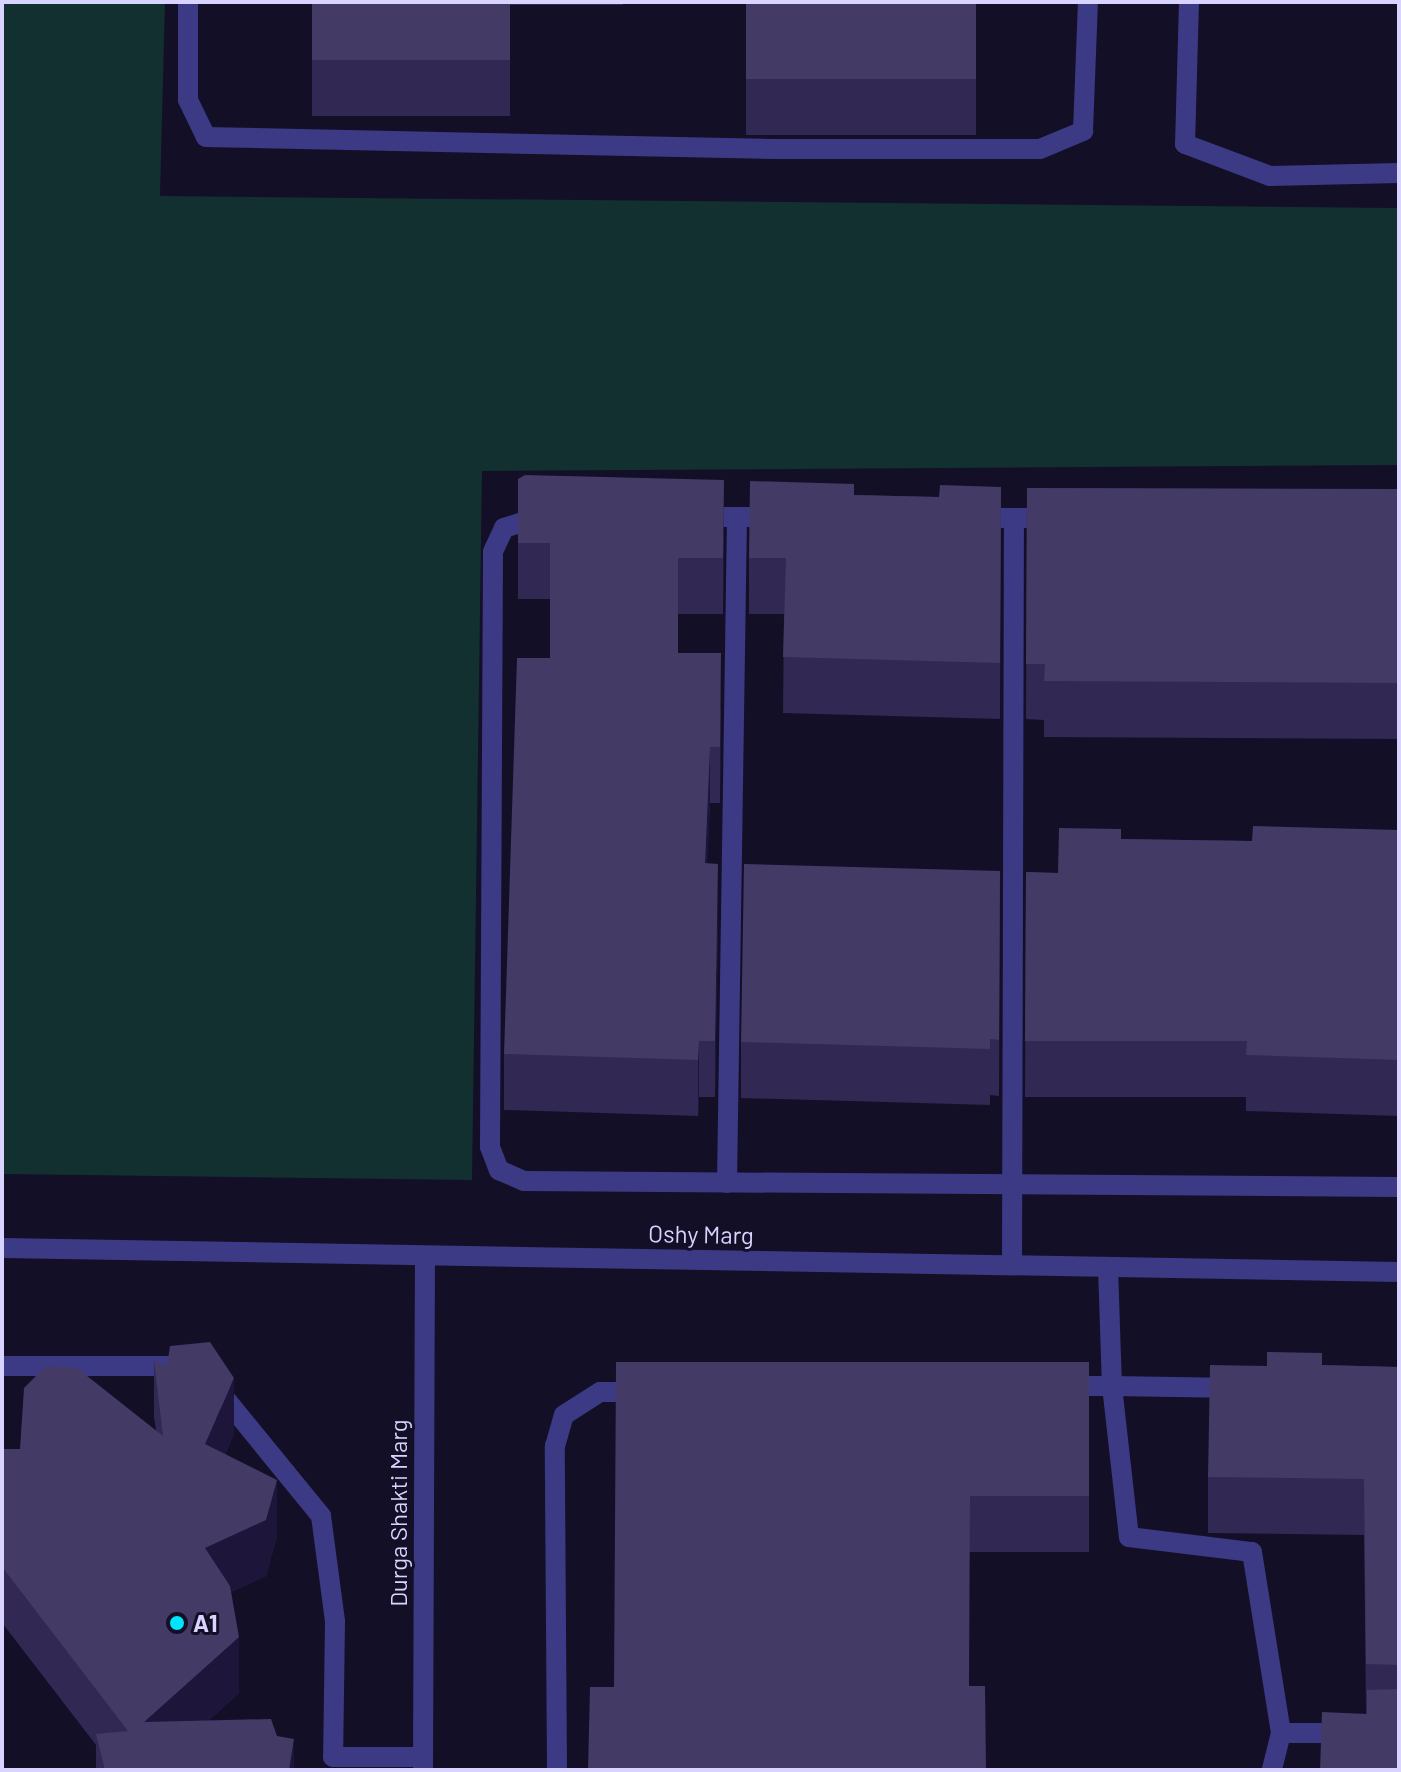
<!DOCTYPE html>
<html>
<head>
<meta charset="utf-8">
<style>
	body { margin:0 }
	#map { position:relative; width:1401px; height:1772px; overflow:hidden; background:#130f26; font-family:Barlow,sans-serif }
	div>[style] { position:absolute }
	.green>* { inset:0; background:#12302f }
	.minor>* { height:20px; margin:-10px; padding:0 10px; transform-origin:10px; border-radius:10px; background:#3d3a85 }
	.wall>* { inset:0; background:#312854 }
	.shaded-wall>* { inset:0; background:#1d163a }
	.building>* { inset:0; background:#433a66 }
	.dots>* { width:22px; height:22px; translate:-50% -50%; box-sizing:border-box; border:4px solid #130f26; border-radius:50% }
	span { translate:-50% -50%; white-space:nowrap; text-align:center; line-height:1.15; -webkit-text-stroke:6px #130f26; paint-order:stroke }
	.street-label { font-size:24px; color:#d9d4ff }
	.poi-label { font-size:24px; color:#d9d4ff; font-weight:700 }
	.left { translate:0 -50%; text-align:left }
	.frame { position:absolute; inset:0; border:4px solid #d9d4ff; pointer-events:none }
</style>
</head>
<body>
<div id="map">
	<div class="green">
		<i style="clip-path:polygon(2px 2px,165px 2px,160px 196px,1399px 208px,1399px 465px,482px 471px,472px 1180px,2px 1174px)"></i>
	</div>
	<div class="minor">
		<i style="left:188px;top:2px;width:98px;rotate:90deg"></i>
		<i style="left:188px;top:100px;width:41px;rotate:64.1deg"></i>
		<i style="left:206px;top:137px;width:569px;rotate:1.21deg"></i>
		<i style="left:775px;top:149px;width:265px"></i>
		<i style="left:1040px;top:149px;width:47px;rotate:-22.7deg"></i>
		<i style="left:1083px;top:131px;width:129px;rotate:-87.8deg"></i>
		<i style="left:1189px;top:2px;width:142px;rotate:91.6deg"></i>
		<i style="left:1185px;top:144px;width:91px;rotate:20.6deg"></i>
		<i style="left:1270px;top:176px;width:129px;rotate:-1.3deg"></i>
		<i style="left:541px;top:516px;width:39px;rotate:162deg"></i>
		<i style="left:504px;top:528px;width:26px;rotate:115deg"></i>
		<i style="left:493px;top:552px;width:595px;rotate:90.29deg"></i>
		<i style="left:490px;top:1147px;width:25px;rotate:69deg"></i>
		<i style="left:499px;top:1170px;width:27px;rotate:24deg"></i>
		<i style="left:524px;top:1181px;width:875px;rotate:0.39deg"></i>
		<i style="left:697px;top:517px;width:80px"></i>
		<i style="left:977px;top:518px;width:76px"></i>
		<i style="left:727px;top:1183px;width:666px;rotate:-89.14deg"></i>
		<i style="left:2px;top:1248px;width:1397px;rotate:0.98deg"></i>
		<i style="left:1012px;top:1265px;width:747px;rotate:-89.85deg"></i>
		<i style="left:1108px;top:1267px;width:119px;rotate:88.1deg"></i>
		<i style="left:1112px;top:1386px;width:125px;rotate:0.9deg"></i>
		<i style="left:2px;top:1366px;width:179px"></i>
		<i style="left:215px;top:1386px;width:168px;rotate:50.8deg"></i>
		<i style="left:321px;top:1516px;width:106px;rotate:82.4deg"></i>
		<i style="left:335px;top:1621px;width:136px;rotate:90.8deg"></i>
		<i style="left:333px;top:1757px;width:90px"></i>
		<i style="left:1061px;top:1386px;width:51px"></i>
		<i style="left:1112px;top:1386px;width:152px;rotate:83.6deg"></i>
		<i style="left:1129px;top:1537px;width:124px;rotate:7deg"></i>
		<i style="left:1252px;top:1552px;width:183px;rotate:80.9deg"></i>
		<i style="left:1281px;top:1733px;width:38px;rotate:104deg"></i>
		<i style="left:1281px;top:1733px;width:118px"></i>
		<i style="left:423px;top:1768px;width:512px;rotate:-89.78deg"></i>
		<i style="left:557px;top:1770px;width:324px;rotate:-90.4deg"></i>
		<i style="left:555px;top:1446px;width:32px;rotate:-74deg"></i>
		<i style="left:564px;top:1415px;width:43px;rotate:-32.6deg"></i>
		<i style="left:600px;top:1392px;width:41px"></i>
	</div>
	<div class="wall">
		<i style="clip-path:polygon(312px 2px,623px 2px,623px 5px,510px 5px,510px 116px,312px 116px)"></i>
		<i style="clip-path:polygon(746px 2px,976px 2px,976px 135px,746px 135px)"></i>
		<i style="clip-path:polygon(518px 479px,724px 536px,723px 614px,678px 614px,678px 653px,721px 709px,720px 803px,710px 803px,707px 863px,718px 920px,715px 1097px,699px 1097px,698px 1116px,504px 1110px,504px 1054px,550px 658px,550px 599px,518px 599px)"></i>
		<i style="clip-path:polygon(1001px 487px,1000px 719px,783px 713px,784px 614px,749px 614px,749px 558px,854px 495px,939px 497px)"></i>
		<i style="clip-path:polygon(1027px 488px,1399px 489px,1399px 739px,1044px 737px,1044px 720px,1026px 719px)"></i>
		<i style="clip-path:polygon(1399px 830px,1399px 1116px,1246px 1111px,1246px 1097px,1025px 1097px,1026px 872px,1058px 873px,1121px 839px,1252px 841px)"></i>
		<i style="clip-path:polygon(1000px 871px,999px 1096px,990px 1095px,990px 1105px,741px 1098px,741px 1042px)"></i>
		<i style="clip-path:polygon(154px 1361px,234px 1434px,225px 1455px,277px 1536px,266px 1576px,231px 1592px,239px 1693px,208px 1721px,277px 1736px,294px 1770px,96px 1770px,96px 1745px,3px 1624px,2px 1628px,2px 1449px,20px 1449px,156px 1430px,154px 1417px)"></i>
		<i style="clip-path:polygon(1089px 1362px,1089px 1552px,970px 1552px,614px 1687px)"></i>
		<i style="clip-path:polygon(1322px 1365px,1399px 1367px,1399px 1770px,1366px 1714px,1364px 1535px,1208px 1533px,1208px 1477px,1267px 1366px)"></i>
	</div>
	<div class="shaded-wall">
		<i style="clip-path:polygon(724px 480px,724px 536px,723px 614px,723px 558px)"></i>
		<i style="clip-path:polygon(721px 653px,721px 709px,720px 803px,720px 747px)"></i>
		<i style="clip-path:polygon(710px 747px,710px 803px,705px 919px,705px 863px)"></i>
		<i style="clip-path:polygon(718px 864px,718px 920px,715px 1097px,715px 1041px)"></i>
		<i style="clip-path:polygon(699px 1041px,699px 1097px,698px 1116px,698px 1060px)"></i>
		<i style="clip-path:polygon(234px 1378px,234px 1434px,205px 1500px,205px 1444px)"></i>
		<i style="clip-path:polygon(277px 1480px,277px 1536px,266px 1576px,205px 1604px,205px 1548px)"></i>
		<i style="clip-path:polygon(3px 1568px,3px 1624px,2px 1628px,2px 1572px)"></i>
		<i style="clip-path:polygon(239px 1637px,239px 1693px,153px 1770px,144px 1722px)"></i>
		<i style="clip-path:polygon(294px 1739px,294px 1770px,289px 1770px)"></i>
	</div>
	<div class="building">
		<i style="clip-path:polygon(312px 2px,510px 2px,510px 60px,312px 60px)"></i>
		<i style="clip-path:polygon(746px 2px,976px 2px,976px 79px,746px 79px)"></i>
		<i style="clip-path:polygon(525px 475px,724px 480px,723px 558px,678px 558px,678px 653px,721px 653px,720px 747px,710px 747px,705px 863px,718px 864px,715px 1041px,699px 1041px,698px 1060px,504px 1054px,517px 658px,550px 658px,550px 543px,518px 543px,518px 479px)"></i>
		<i style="clip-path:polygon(750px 481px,854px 484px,854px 495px,939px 497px,940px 485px,1001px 487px,1000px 663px,783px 657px,786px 558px,749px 558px)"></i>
		<i style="clip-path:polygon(1027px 488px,1399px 489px,1399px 683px,1044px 681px,1045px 664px,1026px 664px)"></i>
		<i style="clip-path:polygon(1253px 826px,1399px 830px,1399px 1060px,1246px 1055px,1247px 1041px,1025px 1041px,1026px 872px,1058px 873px,1059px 828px,1121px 829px,1121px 839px,1252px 841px)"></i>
		<i style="clip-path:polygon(744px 864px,1000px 871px,999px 1040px,990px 1039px,990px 1049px,741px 1042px)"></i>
		<i style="clip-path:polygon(210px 1342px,234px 1378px,205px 1444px,277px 1480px,266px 1520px,205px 1548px,230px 1586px,239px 1637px,144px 1722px,271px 1719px,277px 1736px,294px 1739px,289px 1770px,105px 1770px,96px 1734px,128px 1731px,3px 1568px,2px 1572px,2px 1449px,20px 1449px,24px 1388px,46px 1366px,77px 1368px,163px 1436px,154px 1361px,167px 1366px,170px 1346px)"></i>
		<i style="clip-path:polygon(1267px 1352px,1322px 1353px,1322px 1365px,1399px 1367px,1399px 1665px,1366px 1664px,1364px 1479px,1208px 1477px,1210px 1365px,1267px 1366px)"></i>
		<i style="clip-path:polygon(616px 1362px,1089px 1362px,1089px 1496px,970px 1496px,969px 1686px,985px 1686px,986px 1770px,588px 1770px,590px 1687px,614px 1687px)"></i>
		<i style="clip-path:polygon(1399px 1689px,1399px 1770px,1320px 1770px,1322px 1712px,1367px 1714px,1367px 1690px)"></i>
	</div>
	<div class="dots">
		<i style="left:177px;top:1623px;background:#00e5ff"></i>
	</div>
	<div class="street-label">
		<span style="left:701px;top:1234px;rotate:1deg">Oshy Marg</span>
		<span style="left:398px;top:1513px;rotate:-90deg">Durga Shakti Marg</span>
	</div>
	<div class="poi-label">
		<span class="left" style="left:193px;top:1623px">A1</span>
	</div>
	<div class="frame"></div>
</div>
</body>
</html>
